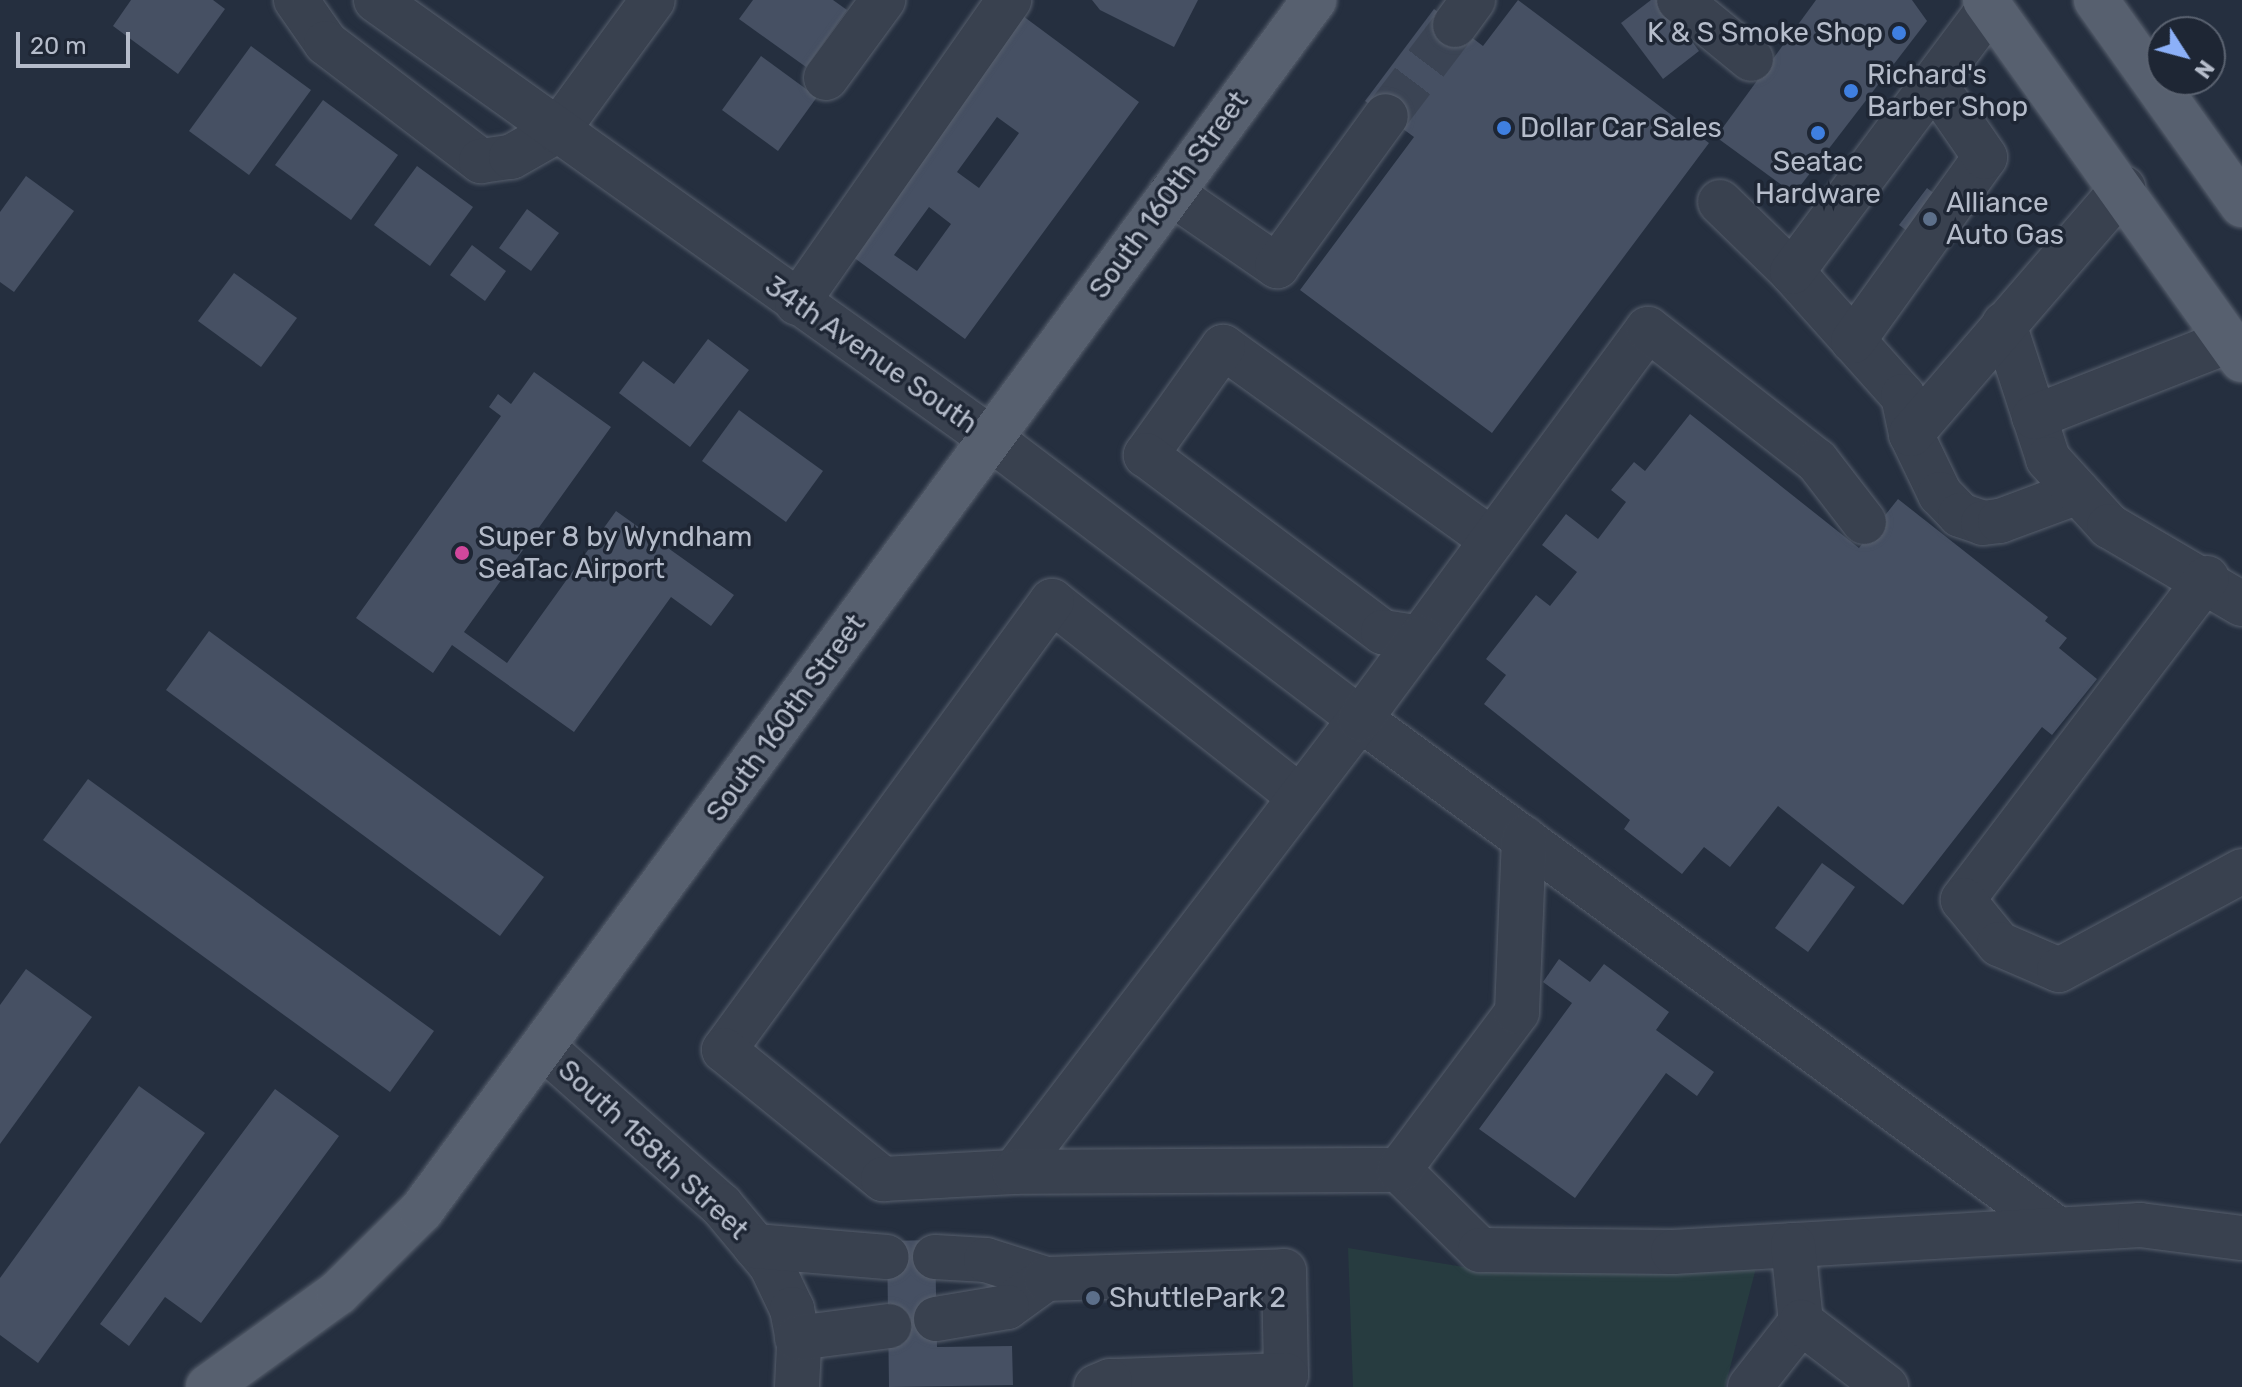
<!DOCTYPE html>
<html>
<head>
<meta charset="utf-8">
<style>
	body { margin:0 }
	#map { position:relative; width:2242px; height:1387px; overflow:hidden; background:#252f3f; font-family:Rubik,sans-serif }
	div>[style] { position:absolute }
	.green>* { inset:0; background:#273c40 }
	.building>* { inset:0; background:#465063 }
	.minor-tunnel>* { height:44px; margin-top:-22px; transform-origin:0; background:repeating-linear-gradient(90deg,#3b4454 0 44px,transparent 0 66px) }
	.roads { filter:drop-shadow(0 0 2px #575f6d) drop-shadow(0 0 2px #575f6d) }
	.minor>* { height:44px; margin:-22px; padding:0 22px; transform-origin:22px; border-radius:22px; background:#39414f }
	.major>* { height:44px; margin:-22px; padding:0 22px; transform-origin:22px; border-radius:22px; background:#57606f }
	.dots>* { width:22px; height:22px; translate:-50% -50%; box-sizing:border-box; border:4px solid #1e2634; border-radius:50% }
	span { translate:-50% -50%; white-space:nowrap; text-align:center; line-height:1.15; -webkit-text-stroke:7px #1e2634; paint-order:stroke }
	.poi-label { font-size:28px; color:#b5bcca }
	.right { translate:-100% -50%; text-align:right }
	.left { translate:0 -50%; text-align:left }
	.street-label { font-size:28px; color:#b5bcca }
	.north { position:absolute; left:2146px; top:16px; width:80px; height:80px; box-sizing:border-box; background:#1e2634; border:2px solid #5a6270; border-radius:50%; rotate:126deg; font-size:22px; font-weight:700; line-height:32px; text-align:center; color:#b5bcca }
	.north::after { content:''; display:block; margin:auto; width:28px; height:36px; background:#8cb0f8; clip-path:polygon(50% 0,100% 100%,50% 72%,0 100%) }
	.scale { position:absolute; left:16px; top:32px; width:114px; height:36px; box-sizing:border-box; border:4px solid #b5bcca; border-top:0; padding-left:10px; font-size:24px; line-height:28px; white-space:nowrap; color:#b5bcca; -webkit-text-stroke:6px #1e2634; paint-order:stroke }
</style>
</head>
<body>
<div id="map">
	<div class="green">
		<i style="clip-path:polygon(1348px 1248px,1476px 1269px,1757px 1264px,1725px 1387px,1353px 1387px)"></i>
	</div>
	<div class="building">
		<i style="clip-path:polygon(131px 0,213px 0,225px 9px,178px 74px,113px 26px)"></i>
		<i style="clip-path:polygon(753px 0,833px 0,847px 10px,806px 67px,739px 19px)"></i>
		<i style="clip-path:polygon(1092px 0,1198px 0,1174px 47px,1100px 10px)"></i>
		<i style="clip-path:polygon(1518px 0,1709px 143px,1492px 433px,1300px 290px,1414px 137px,1365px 101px,1434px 9px,1483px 46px)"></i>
		<i style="clip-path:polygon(1651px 0,1662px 0,1699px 51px,1663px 79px,1621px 23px)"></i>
		<i style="clip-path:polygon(1816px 0,1912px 0,1927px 21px,1794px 194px,1716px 137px)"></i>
		<i style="clip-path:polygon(evenodd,1023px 16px,1139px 102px,965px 339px,849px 254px,1023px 16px,997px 117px,1019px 133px,979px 188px,957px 172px,997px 117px,1023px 16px,929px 207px,951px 224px,917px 271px,894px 255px,929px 207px)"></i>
		<i style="clip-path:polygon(251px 46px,311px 90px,249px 175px,189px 131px)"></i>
		<i style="clip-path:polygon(761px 56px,817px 97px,778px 151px,722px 110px)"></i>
		<i style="clip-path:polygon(323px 100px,398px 155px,351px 220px,275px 165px)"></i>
		<i style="clip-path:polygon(417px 166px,473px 207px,430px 266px,374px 225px)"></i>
		<i style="clip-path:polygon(26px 176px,74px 211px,14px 292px,0 282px,0 212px)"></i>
		<i style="clip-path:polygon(1927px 188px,1960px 213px,1932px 250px,1899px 225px)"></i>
		<i style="clip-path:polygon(527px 209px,559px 233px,531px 271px,499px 248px)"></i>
		<i style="clip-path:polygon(472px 245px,506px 271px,485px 301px,450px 275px)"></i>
		<i style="clip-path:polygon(234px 273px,297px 318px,261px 367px,198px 321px)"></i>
		<i style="clip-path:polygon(708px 339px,749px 370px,690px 447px,619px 393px,643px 361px,674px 384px)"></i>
		<i style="clip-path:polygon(534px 372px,611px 427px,464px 632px,507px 663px,616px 511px,734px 595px,711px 626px,671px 597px,574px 732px,452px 645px,433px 673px,356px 618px,501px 416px,489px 407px,498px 394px,511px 404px)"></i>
		<i style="clip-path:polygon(739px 410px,823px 471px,786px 522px,702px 461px)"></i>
		<i style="clip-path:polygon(1690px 414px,1859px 548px,1898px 499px,2048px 617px,2045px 621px,2067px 638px,2059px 648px,2097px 679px,2052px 735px,2042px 727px,1903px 905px,1778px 806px,1730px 867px,1704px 847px,1682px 874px,1624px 829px,1630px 820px,1484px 704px,1506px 675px,1486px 659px,1536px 595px,1550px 606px,1577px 572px,1542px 545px,1566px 514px,1598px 539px,1626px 502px,1611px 490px,1634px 462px,1645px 471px)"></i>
		<i style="clip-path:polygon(209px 631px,544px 877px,500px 936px,166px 690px)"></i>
		<i style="clip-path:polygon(88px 779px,434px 1031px,390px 1092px,43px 840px)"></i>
		<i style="clip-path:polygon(1822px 863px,1855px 887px,1808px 952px,1775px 928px)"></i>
		<i style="clip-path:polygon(1559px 959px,1590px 982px,1604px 964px,1669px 1012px,1656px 1030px,1714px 1072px,1697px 1096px,1666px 1073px,1575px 1198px,1479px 1129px,1572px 1003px,1543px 982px)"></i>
		<i style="clip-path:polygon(26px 969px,92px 1017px,0 1144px,0 1005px)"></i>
		<i style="clip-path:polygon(139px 1086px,205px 1133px,38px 1363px,0 1335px,0 1278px)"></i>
		<i style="clip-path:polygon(275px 1089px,339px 1136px,201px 1323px,165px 1297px,129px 1346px,100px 1324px)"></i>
		<i style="clip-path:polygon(935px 1240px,937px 1347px,1012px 1346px,1013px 1385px,889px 1387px,887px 1241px)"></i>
	</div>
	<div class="minor-tunnel">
		<i style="left:1386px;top:116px;width:114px;rotate:-52.8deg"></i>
	</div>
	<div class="roads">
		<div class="minor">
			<i style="left:296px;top:0;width:52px;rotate:55.1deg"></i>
			<i style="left:326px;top:43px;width:195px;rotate:37.3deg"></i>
			<i style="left:481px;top:161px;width:30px;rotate:-8deg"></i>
			<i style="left:511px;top:157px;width:53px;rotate:-29.5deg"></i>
			<i style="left:557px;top:131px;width:162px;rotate:-53.8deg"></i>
			<i style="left:376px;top:0;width:754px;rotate:35.5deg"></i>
			<i style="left:990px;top:438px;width:465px;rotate:37.2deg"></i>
			<i style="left:1360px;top:719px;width:862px;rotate:36.18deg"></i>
			<i style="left:1679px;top:0;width:93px;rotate:39.3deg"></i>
			<i style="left:1455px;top:25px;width:31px;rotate:-54deg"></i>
			<i style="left:826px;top:78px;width:97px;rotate:-53.8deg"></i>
			<i style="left:1171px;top:193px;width:129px;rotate:34.6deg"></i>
			<i style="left:1277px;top:266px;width:185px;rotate:-54deg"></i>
			<i style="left:1720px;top:202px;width:100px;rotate:44.2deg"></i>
			<i style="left:1792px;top:272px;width:166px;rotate:48.2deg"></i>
			<i style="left:1903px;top:396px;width:39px;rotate:78deg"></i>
			<i style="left:1911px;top:434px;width:67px;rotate:64.2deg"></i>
			<i style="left:1940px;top:494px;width:29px;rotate:46deg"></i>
			<i style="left:1960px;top:515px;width:24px;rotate:19deg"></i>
			<i style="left:1983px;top:523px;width:17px;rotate:-7deg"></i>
			<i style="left:2000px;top:521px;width:83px;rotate:-20.4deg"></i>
			<i style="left:1792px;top:272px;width:331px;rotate:-53.2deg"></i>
			<i style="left:797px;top:303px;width:370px;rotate:-55deg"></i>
			<i style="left:2004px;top:324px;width:142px;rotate:71.9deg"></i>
			<i style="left:2048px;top:459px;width:91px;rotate:47.7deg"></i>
			<i style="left:2109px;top:526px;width:154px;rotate:30.4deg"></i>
			<i style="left:1853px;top:341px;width:226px;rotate:-54.3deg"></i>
			<i style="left:1985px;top:157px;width:90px;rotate:-124.6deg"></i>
			<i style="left:2034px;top:417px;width:209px;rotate:-21.3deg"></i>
			<i style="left:1911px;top:434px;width:325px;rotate:-49.2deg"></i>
			<i style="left:1492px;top:540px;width:331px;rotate:-144.3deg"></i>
			<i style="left:1223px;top:347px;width:133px;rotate:125.5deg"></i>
			<i style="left:1146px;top:455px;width:296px;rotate:36.8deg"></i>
			<i style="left:1383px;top:632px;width:37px;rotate:9deg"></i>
			<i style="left:1420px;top:638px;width:384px;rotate:-53.6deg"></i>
			<i style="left:1648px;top:329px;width:214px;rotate:38deg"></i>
			<i style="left:1817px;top:461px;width:77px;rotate:52.4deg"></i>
			<i style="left:2207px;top:578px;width:404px;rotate:127.2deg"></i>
			<i style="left:1963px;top:900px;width:57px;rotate:50.7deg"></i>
			<i style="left:1999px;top:944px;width:65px;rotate:23.4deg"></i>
			<i style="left:2059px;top:970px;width:208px;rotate:-28.4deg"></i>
			<i style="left:1300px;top:797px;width:316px;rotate:-141.7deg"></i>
			<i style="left:1052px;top:601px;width:556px;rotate:126.15deg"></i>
			<i style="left:724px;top:1050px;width:205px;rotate:39.1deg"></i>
			<i style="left:883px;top:1179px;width:131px;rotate:-3.1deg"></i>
			<i style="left:1014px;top:1172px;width:570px;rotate:-52.63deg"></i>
			<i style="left:1360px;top:719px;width:101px;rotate:-53.5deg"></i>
			<i style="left:544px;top:1048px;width:237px;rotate:41.6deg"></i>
			<i style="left:721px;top:1205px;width:78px;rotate:50.2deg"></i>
			<i style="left:771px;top:1265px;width:49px;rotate:64.5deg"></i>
			<i style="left:792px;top:1309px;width:38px;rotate:79deg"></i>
			<i style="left:799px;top:1346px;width:41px;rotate:92.8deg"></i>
			<i style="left:1399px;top:1170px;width:114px;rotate:44.6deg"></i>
			<i style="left:1480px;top:1250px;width:193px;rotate:0.6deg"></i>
			<i style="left:1673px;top:1252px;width:468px;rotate:-3.3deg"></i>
			<i style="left:2140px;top:1225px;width:103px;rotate:7.3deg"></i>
			<i style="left:1014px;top:1172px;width:385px;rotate:-0.3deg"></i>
			<i style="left:1399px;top:1170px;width:197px;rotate:-53.2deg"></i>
			<i style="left:1517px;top:1012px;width:174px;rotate:-87.7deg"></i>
			<i style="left:1793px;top:1245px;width:77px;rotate:84.1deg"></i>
			<i style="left:755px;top:1246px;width:132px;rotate:4.8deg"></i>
			<i style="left:935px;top:1257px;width:51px;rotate:3.4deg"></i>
			<i style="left:986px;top:1260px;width:63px;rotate:17.6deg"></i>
			<i style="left:1046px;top:1279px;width:48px;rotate:144.3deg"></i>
			<i style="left:1007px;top:1307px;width:72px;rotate:170.4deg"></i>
			<i style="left:1046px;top:1279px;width:238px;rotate:-1.9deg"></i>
			<i style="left:1284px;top:1271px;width:104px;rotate:88.9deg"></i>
			<i style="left:1286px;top:1375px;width:176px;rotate:178deg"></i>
			<i style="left:1110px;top:1381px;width:15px;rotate:157deg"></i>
			<i style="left:797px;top:1338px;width:93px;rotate:-7.4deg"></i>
			<i style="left:1750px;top:1387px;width:83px;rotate:-51.9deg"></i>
			<i style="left:1801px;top:1322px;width:107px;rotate:37.4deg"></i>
		</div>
		<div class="major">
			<i style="left:1985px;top:0;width:442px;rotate:54.5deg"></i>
			<i style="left:2096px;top:0;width:252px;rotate:54.5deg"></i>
			<i style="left:208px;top:1387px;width:160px;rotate:-35.9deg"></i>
			<i style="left:338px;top:1293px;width:117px;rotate:-44.7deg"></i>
			<i style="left:421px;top:1211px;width:1505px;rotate:-53.59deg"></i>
		</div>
	</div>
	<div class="dots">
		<i style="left:1899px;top:33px;background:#3f7fe0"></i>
		<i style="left:1851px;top:91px;background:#3f7fe0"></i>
		<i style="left:1504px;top:128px;background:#3f7fe0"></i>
		<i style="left:1818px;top:133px;background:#3f7fe0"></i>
		<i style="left:1930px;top:219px;background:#5c6f8a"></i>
		<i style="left:462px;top:553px;background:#d1479c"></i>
		<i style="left:1093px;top:1298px;background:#5c6f8a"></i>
	</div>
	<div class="poi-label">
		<span class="right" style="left:1883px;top:33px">K &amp; S Smoke Shop</span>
		<span class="left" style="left:1867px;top:91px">Richard's<br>Barber Shop</span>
		<span class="left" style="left:1520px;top:128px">Dollar Car Sales</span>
		<span style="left:1818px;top:178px">Seatac<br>Hardware</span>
		<span class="left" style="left:1946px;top:219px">Alliance<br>Auto Gas</span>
		<span class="left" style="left:478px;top:553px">Super 8 by Wyndham<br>SeaTac Airport</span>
		<span class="left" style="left:1109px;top:1298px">ShuttlePark 2</span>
	</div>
	<div class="street-label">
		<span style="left:1169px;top:195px;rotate:-54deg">South 160th Street</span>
		<span style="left:871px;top:355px;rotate:35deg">34th Avenue South</span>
		<span style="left:786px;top:718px;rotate:-54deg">South 160th Street</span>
		<span style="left:653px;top:1150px;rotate:43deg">South 158th Street</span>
	</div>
	<div class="north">N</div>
	<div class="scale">20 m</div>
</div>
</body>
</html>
